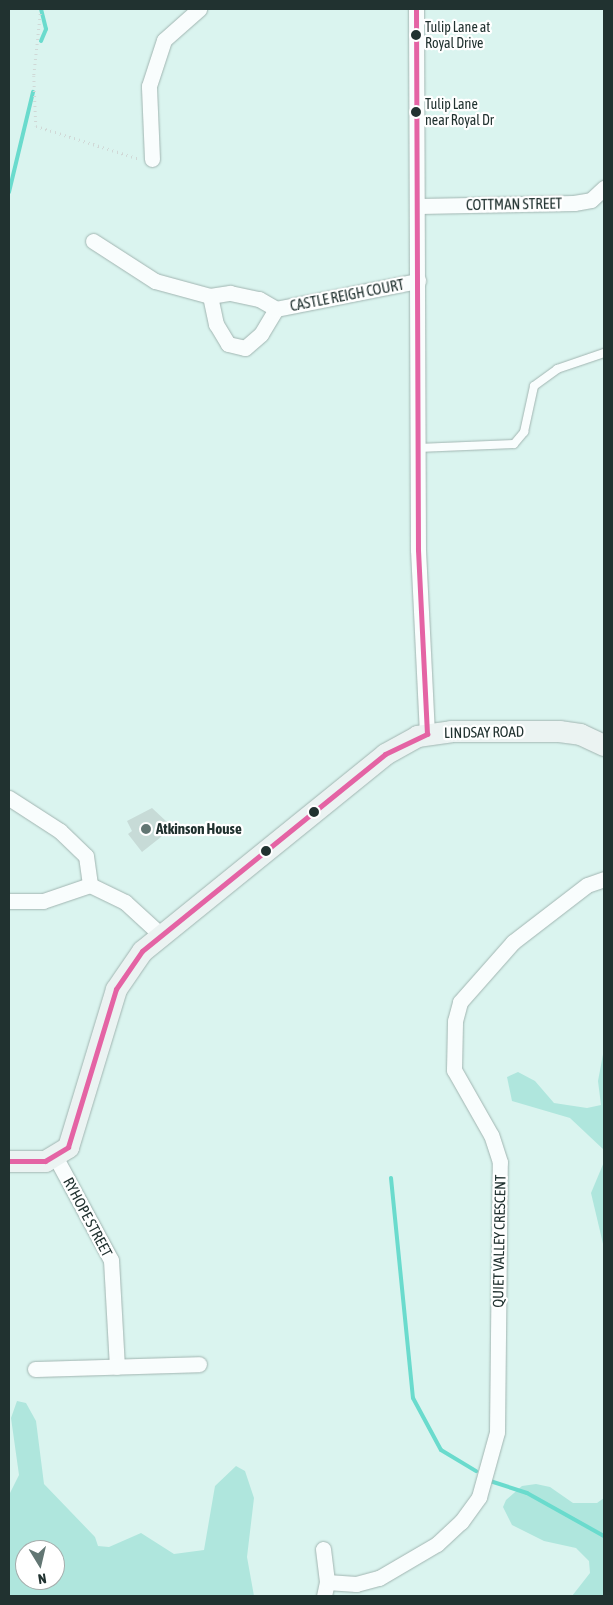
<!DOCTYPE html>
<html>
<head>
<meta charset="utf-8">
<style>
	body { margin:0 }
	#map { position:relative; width:613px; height:1605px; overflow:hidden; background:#daf4ef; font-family:"Asap Condensed",sans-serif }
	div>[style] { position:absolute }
	.green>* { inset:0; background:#afe6dd }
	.stream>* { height:4px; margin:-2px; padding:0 2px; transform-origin:2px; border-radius:2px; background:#6adbcd }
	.building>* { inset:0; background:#c7dbd7 }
	.path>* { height:2.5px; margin-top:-1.25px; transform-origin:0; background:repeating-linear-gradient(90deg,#d0d8d6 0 1px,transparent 0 5px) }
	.roads { filter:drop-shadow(0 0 1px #a1b5b1) drop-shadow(0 0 1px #a1b5b1) }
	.lane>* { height:8px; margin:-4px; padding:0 4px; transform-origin:4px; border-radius:4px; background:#f9fdfd }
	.street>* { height:15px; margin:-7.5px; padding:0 7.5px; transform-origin:7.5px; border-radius:7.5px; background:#f9fdfd }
	.secondary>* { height:21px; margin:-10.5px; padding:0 10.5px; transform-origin:10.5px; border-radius:10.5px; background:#ebf3f2 }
	.bus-1>* { height:5px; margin:-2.5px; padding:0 2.5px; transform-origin:2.5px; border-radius:2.5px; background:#e463a4 }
	.dots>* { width:14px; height:14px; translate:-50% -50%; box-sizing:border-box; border:2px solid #fff; border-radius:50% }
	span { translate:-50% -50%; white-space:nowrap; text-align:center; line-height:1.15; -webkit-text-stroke:4.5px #fff; paint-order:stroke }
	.bus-label { font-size:14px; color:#213230 }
	.left { translate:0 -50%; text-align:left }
	.street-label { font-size:15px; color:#213230 }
	.poi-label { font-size:15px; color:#213230; font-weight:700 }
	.frame { position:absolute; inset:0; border:10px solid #213230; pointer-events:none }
	.north { position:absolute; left:15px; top:1540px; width:50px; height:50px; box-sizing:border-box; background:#fff; border:1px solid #a6adac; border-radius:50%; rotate:171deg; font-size:14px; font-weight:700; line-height:20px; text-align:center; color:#213230 }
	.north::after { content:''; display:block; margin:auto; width:18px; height:22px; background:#627673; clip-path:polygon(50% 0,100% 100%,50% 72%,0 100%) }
</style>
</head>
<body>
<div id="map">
	<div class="green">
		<i style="clip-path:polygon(604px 1049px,604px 1150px,570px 1118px,512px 1101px,507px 1077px,518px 1072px,535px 1081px,554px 1103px,587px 1108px,601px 1105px,598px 1081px)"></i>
		<i style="clip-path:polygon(604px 1162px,604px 1248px,591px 1193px)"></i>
		<i style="clip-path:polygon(evenodd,17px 1401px,26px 1403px,36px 1421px,44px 1484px,95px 1537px,98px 1546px,109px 1547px,141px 1533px,174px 1554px,204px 1550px,215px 1486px,236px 1466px,245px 1471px,254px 1498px,247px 1557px,254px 1596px,9px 1596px,9px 1495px,19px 1475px,11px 1418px,17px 1401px,25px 1550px,55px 1550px,55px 1580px,25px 1580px,25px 1550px)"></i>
		<i style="clip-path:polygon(536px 1484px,550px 1487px,573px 1503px,597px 1503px,604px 1498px,604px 1596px,572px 1596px,590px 1573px,589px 1561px,576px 1548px,544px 1541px,512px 1525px,503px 1507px,506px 1500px,522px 1486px)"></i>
	</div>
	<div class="stream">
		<i style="left:41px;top:41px;width:13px;rotate:-67deg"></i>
		<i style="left:46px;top:29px;width:21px;rotate:-104deg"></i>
		<i style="left:9px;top:192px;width:103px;rotate:-76.5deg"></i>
		<i style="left:391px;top:1178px;width:221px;rotate:84.3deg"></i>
		<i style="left:413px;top:1398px;width:59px;rotate:61.7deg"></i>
		<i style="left:441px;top:1450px;width:41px;rotate:31deg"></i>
		<i style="left:487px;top:1480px;width:42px;rotate:18deg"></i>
		<i style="left:527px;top:1493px;width:88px;rotate:29.2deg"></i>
	</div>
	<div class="building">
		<i style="clip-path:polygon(152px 808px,167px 822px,161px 826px,166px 833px,142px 852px,128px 834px,132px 831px,127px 821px)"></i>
	</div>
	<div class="path">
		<i style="left:41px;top:9px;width:67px;rotate:96deg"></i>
		<i style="left:34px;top:76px;width:50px;rotate:87.7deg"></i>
		<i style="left:36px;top:126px;width:109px;rotate:17.6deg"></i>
	</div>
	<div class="roads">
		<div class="lane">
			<i style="left:418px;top:448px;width:96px;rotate:-2.4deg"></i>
			<i style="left:514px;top:444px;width:16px;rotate:-50deg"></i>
			<i style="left:524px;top:432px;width:47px;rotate:-77.7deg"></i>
			<i style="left:534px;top:386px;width:29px;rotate:-36deg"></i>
			<i style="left:557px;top:369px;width:50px;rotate:-18.8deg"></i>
		</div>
		<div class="street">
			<i style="left:416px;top:9px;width:541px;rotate:89.79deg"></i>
			<i style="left:418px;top:550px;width:184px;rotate:87.2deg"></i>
			<i style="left:152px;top:159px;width:73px;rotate:-92.4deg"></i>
			<i style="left:149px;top:86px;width:48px;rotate:-71.9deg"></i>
			<i style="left:164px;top:40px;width:47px;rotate:-41.5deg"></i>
			<i style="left:419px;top:206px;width:155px;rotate:-1.1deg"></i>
			<i style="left:574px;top:203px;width:17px;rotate:-10deg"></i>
			<i style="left:591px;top:200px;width:18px;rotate:-43deg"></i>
			<i style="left:93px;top:241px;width:74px;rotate:32.8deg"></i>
			<i style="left:155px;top:281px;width:57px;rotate:15.3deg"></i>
			<i style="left:210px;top:296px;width:20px;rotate:-9deg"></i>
			<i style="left:230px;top:293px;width:30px;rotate:12deg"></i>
			<i style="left:259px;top:299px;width:20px;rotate:30deg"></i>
			<i style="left:210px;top:296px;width:29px;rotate:78deg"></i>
			<i style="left:216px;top:324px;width:23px;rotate:59deg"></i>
			<i style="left:228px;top:344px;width:17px;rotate:13deg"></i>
			<i style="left:245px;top:348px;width:21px;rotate:-41deg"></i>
			<i style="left:261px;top:334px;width:29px;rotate:-59deg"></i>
			<i style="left:276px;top:309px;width:145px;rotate:-11.2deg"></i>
			<i style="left:9px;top:798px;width:61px;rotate:32.9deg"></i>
			<i style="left:60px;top:831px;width:36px;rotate:44deg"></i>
			<i style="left:86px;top:856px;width:29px;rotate:82deg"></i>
			<i style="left:90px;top:885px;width:39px;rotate:26deg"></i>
			<i style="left:125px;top:902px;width:49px;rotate:42.5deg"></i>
			<i style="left:9px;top:901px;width:34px"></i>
			<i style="left:43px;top:901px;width:50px;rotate:-18.8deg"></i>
			<i style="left:56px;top:1158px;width:116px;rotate:61.7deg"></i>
			<i style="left:111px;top:1260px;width:107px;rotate:86.8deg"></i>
			<i style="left:35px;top:1369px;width:164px;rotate:-1.7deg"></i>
			<i style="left:323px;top:1549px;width:33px;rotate:83deg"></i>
			<i style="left:324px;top:1596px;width:14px;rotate:-78deg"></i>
			<i style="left:327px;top:1582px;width:29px;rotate:4deg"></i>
			<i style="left:356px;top:1584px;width:24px;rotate:-15deg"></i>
			<i style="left:379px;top:1578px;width:67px;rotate:-30.4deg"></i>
			<i style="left:437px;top:1544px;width:33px;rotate:-43deg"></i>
			<i style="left:461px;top:1522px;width:31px;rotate:-54deg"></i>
			<i style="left:479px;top:1497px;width:67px;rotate:-74.5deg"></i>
			<i style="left:497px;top:1432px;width:270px;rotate:-89.4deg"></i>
			<i style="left:500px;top:1162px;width:28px;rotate:-108deg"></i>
			<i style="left:491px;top:1135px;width:75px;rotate:-119.6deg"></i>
			<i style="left:454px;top:1070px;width:49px;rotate:-88.8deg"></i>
			<i style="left:455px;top:1021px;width:20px;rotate:-75deg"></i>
			<i style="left:460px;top:1002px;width:80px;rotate:-48.5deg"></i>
			<i style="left:513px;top:942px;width:93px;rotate:-37.6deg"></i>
			<i style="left:587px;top:885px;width:18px;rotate:-19deg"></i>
		</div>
		<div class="secondary">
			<i style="left:9px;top:1161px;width:36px"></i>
			<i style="left:45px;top:1161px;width:27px;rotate:-31deg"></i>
			<i style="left:68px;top:1147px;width:165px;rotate:-73.1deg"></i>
			<i style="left:116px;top:989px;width:46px;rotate:-55.6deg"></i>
			<i style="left:142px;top:951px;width:313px;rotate:-39deg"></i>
			<i style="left:385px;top:754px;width:37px;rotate:-29deg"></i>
			<i style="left:417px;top:736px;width:34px;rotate:-8deg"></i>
			<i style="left:451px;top:731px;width:108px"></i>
			<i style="left:559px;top:731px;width:21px;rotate:8deg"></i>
			<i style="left:580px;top:734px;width:26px;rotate:25deg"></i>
		</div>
	</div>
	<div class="bus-1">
		<i style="left:416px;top:9px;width:541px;rotate:89.79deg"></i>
		<i style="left:418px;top:550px;width:184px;rotate:87.2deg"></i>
		<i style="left:9px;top:1161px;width:36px"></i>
		<i style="left:45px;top:1161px;width:27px;rotate:-31deg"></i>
		<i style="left:68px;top:1147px;width:165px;rotate:-73.1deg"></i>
		<i style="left:116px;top:989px;width:46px;rotate:-55.6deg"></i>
		<i style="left:142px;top:951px;width:313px;rotate:-39deg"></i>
		<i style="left:385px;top:754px;width:47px;rotate:-25.5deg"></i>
	</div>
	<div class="dots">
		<i style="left:416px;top:35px;background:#213230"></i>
		<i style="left:416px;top:112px;background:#213230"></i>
		<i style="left:314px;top:812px;background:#213230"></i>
		<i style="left:146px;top:829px;background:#627673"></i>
		<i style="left:266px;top:851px;background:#213230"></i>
	</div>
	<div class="bus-label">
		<span class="left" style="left:425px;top:35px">Tulip Lane at<br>Royal Drive</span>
		<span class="left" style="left:425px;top:112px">Tulip Lane<br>near Royal Dr</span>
	</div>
	<div class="street-label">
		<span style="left:514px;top:204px;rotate:-1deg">COTTMAN STREET</span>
		<span style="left:347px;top:295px;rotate:-11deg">CASTLE REIGH COURT</span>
		<span style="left:484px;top:732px;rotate:-1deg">LINDSAY ROAD</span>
		<span style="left:88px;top:1217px;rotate:62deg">RYHOPE STREET</span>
		<span style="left:499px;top:1241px;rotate:-89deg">QUIET VALLEY CRESCENT</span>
	</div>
	<div class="poi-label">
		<span class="left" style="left:156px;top:829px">Atkinson House</span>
	</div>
	<div class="frame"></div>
	<div class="north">N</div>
</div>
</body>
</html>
